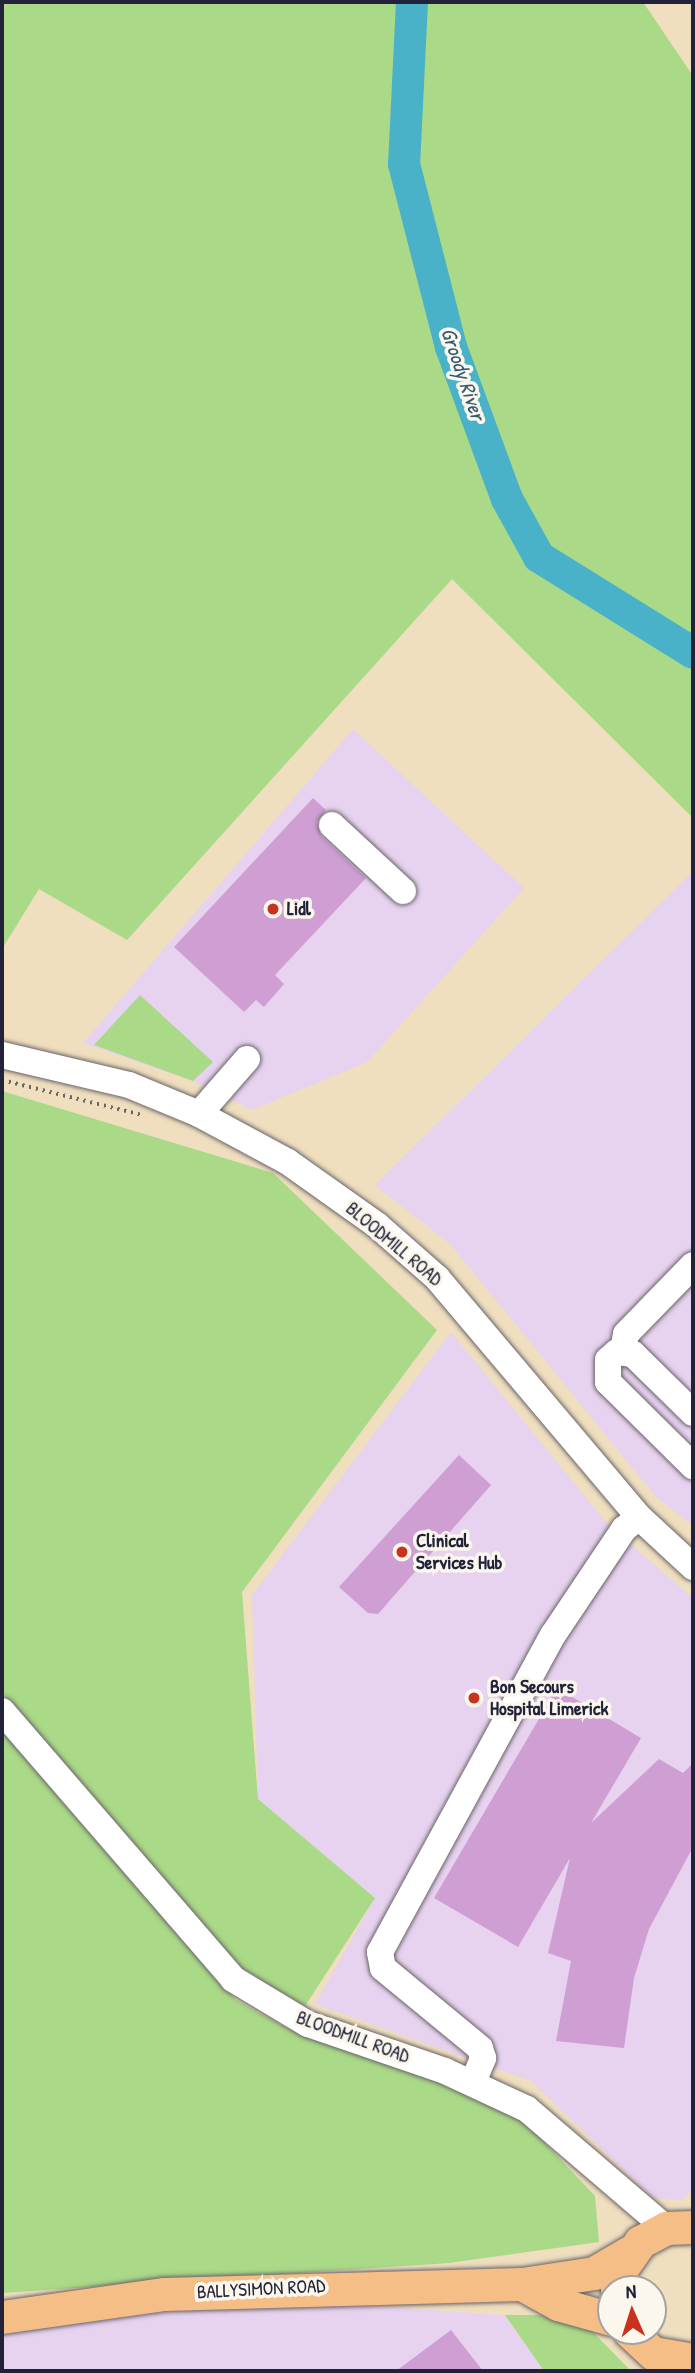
<!DOCTYPE html>
<html>
<head>
<meta charset="utf-8">
<style>
	body { margin:0 }
	#map { position:relative; width:695px; height:2373px; overflow:hidden; background:#efdfbf; font-family:"Patrick Hand",sans-serif }
	div>[style] { position:absolute }
	.built>* { inset:0; background:#e7d2ef }
	.green>* { inset:0; background:#aad987 }
	.river>* { height:32px; margin:-16px; padding:0 16px; transform-origin:16px; border-radius:16px; background:#49b1c8 }
	.building>* { inset:0; background:#cf9ed3 }
	.path>* { height:3.5px; margin-top:-1.75px; transform-origin:0; background:repeating-linear-gradient(90deg,#6a6469 0 2px,transparent 0 7px) }
	.roads { filter:drop-shadow(0 0 2px #6a6469) drop-shadow(0 0 2px #6a6469) }
	.minor>* { height:26px; margin:-13px; padding:0 13px; transform-origin:13px; border-radius:13px; background:#fff }
	.major>* { height:33px; margin:-16.5px; padding:0 16.5px; transform-origin:16.5px; border-radius:16.5px; background:#f6be87 }
	.dots>* { width:19px; height:19px; translate:-50% -50%; box-sizing:border-box; border:4px solid #fbf7ec; border-radius:50% }
	span { translate:-50% -50%; white-space:nowrap; text-align:center; line-height:1.15; -webkit-text-stroke:7px #fbf7ec; paint-order:stroke }
	.poi-label { font-size:19px; color:#22223b; font-weight:700 }
	.left { translate:0 -50%; text-align:left }
	.street-label { font-size:19px; color:#22223b }
	.water-label { font-size:21px; color:#325b73; font-style:italic }
	.frame { position:absolute; inset:0; border:4px solid #22223b; pointer-events:none }
	.north { position:absolute; left:597px; top:2275px; width:70px; height:70px; box-sizing:border-box; background:#fbf7ec; border:2px solid #a4a2a5; border-radius:50%; rotate:357deg; font-size:19px; font-weight:700; line-height:28px; text-align:center; color:#22223b }
	.north::after { content:''; display:block; margin:auto; width:24px; height:32px; background:#c8321e; clip-path:polygon(50% 0,100% 100%,50% 72%,0 100%) }
</style>
</head>
<body>
<div id="map">
	<div class="built">
		<i style="clip-path:polygon(353px 729px,524px 888px,367px 1062px,252px 1110px,193px 1081px,83px 1043px)"></i>
		<i style="clip-path:polygon(693px 871px,693px 1525px,657px 1498px,451px 1245px,375px 1185px)"></i>
		<i style="clip-path:polygon(451px 1332px,609px 1526px,693px 1598px,693px 2190px,681px 2200px,653px 2198px,531px 2081px,315px 2004px,375px 1898px,258px 1799px,252px 1595px)"></i>
		<i style="clip-path:polygon(262px 2299px,505px 2315px,544px 2371px,2px 2371px,2px 2328px)"></i>
	</div>
	<div class="green">
		<i style="clip-path:polygon(2px 2px,643px 2px,693px 76px,693px 818px,452px 579px,127px 940px,39px 889px,2px 949px)"></i>
		<i style="clip-path:polygon(140px 995px,213px 1062px,193px 1081px,94px 1045px)"></i>
		<i style="clip-path:polygon(2px 1091px,273px 1173px,437px 1330px,242px 1592px,258px 1799px,375px 1898px,305px 2006px,247px 1973px,201px 1932px,2px 1692px)"></i>
		<i style="clip-path:polygon(2px 1726px,236px 2000px,285px 2027px,449px 2082px,526px 2123px,595px 2196px,599px 2242px,449px 2263px,2px 2293px)"></i>
		<i style="clip-path:polygon(505px 2315px,540px 2315px,589px 2328px,631px 2371px,544px 2371px)"></i>
	</div>
	<div class="river">
		<i style="left:412px;top:2px;width:162px;rotate:92.8deg"></i>
		<i style="left:404px;top:164px;width:189px;rotate:75.6deg"></i>
		<i style="left:451px;top:347px;width:162px;rotate:69.8deg"></i>
		<i style="left:507px;top:499px;width:66px;rotate:61.1deg"></i>
		<i style="left:539px;top:557px;width:181px;rotate:31.9deg"></i>
	</div>
	<div class="building">
		<i style="clip-path:polygon(313px 798px,326px 810px,317px 822px,321px 836px,366px 878px,275px 975px,284px 984px,264px 1007px,256px 1000px,244px 1012px,174px 947px)"></i>
		<i style="clip-path:polygon(459px 1455px,491px 1485px,378px 1614px,368px 1613px,339px 1587px)"></i>
		<i style="clip-path:polygon(557px 1688px,641px 1738px,591px 1823px,659px 1759px,683px 1773px,693px 1763px,693px 1847px,649px 1929px,634px 1978px,624px 2048px,556px 2041px,571px 1961px,548px 1953px,570px 1858px,518px 1947px,434px 1898px)"></i>
		<i style="clip-path:polygon(451px 2330px,483px 2371px,396px 2371px)"></i>
	</div>
	<div class="path">
		<i style="left:2px;top:1080px;width:144px;rotate:14deg"></i>
	</div>
	<div class="roads">
		<div class="minor">
			<i style="left:332px;top:825px;width:97px;rotate:42.9deg"></i>
			<i style="left:2px;top:1055px;width:130px;rotate:13.3deg"></i>
			<i style="left:129px;top:1085px;width:76px;rotate:22.5deg"></i>
			<i style="left:199px;top:1114px;width:101px;rotate:28.3deg"></i>
			<i style="left:288px;top:1162px;width:110px;rotate:35.4deg"></i>
			<i style="left:378px;top:1226px;width:79px;rotate:41.4deg"></i>
			<i style="left:437px;top:1278px;width:313px;rotate:49.8deg"></i>
			<i style="left:639px;top:1517px;width:74px;rotate:42.8deg"></i>
			<i style="left:199px;top:1114px;width:73px;rotate:-48.9deg"></i>
			<i style="left:623px;top:1351px;width:17px;rotate:-80deg"></i>
			<i style="left:626px;top:1334px;width:96px;rotate:-45.8deg"></i>
			<i style="left:693px;top:1413px;width:84px;rotate:-135.5deg"></i>
			<i style="left:633px;top:1354px;width:16px;rotate:-173deg"></i>
			<i style="left:617px;top:1352px;width:12px;rotate:138deg"></i>
			<i style="left:608px;top:1360px;width:22px;rotate:90deg"></i>
			<i style="left:608px;top:1382px;width:120px;rotate:44.7deg"></i>
			<i style="left:2px;top:1711px;width:354px;rotate:49.2deg"></i>
			<i style="left:233px;top:1979px;width:87px;rotate:31deg"></i>
			<i style="left:308px;top:2024px;width:145px;rotate:18.9deg"></i>
			<i style="left:445px;top:2071px;width:90px;rotate:24.9deg"></i>
			<i style="left:527px;top:2109px;width:183px;rotate:40.6deg"></i>
			<i style="left:473px;top:2082px;width:26px;rotate:-67deg"></i>
			<i style="left:483px;top:2058px;width:10px;rotate:-107deg"></i>
			<i style="left:480px;top:2048px;width:126px;rotate:-140.5deg"></i>
			<i style="left:383px;top:1968px;width:16px;rotate:-101deg"></i>
			<i style="left:380px;top:1952px;width:361px;rotate:-61.4deg"></i>
			<i style="left:553px;top:1635px;width:128px;rotate:-56.2deg"></i>
			<i style="left:624px;top:1529px;width:19px;rotate:-39deg"></i>
		</div>
		<div class="major">
			<i style="left:522px;top:2284px;width:41px;rotate:29.1deg"></i>
			<i style="left:558px;top:2304px;width:55px;rotate:15.8deg"></i>
			<i style="left:617px;top:2289px;width:22px;rotate:-77deg"></i>
			<i style="left:622px;top:2268px;width:32px;rotate:-55deg"></i>
			<i style="left:640px;top:2242px;width:30px;rotate:-28deg"></i>
			<i style="left:666px;top:2228px;width:27px;rotate:-2deg"></i>
			<i style="left:2px;top:2317px;width:164px;rotate:-8.1deg"></i>
			<i style="left:164px;top:2294px;width:358px;rotate:-1.6deg"></i>
			<i style="left:522px;top:2284px;width:73px;rotate:-8.7deg"></i>
			<i style="left:594px;top:2273px;width:42px;rotate:-30.3deg"></i>
			<i style="left:629px;top:2331px;width:33px;rotate:43deg"></i>
			<i style="left:653px;top:2353px;width:41px;rotate:9.9deg"></i>
		</div>
	</div>
	<div class="dots">
		<i style="left:273px;top:909px;background:#c8321e"></i>
		<i style="left:402px;top:1552px;background:#c8321e"></i>
		<i style="left:474px;top:1698px;background:#c8321e"></i>
	</div>
	<div class="poi-label">
		<span class="left" style="left:287px;top:909px">Lidl</span>
		<span class="left" style="left:416px;top:1552px">Clinical<br>Services Hub</span>
		<span class="left" style="left:490px;top:1698px">Bon Secours<br>Hospital Limerick</span>
	</div>
	<div class="street-label">
		<span style="left:394px;top:1244px;rotate:40deg">BLOODMILL ROAD</span>
		<span style="left:353px;top:2037px;rotate:20deg">BLOODMILL ROAD</span>
		<span style="left:261px;top:2289px;rotate:-3deg">BALLYSIMON ROAD</span>
	</div>
	<div class="water-label">
		<span style="left:463px;top:374px;rotate:71deg">Groody River</span>
	</div>
	<div class="frame"></div>
	<div class="north">N</div>
</div>
</body>
</html>
